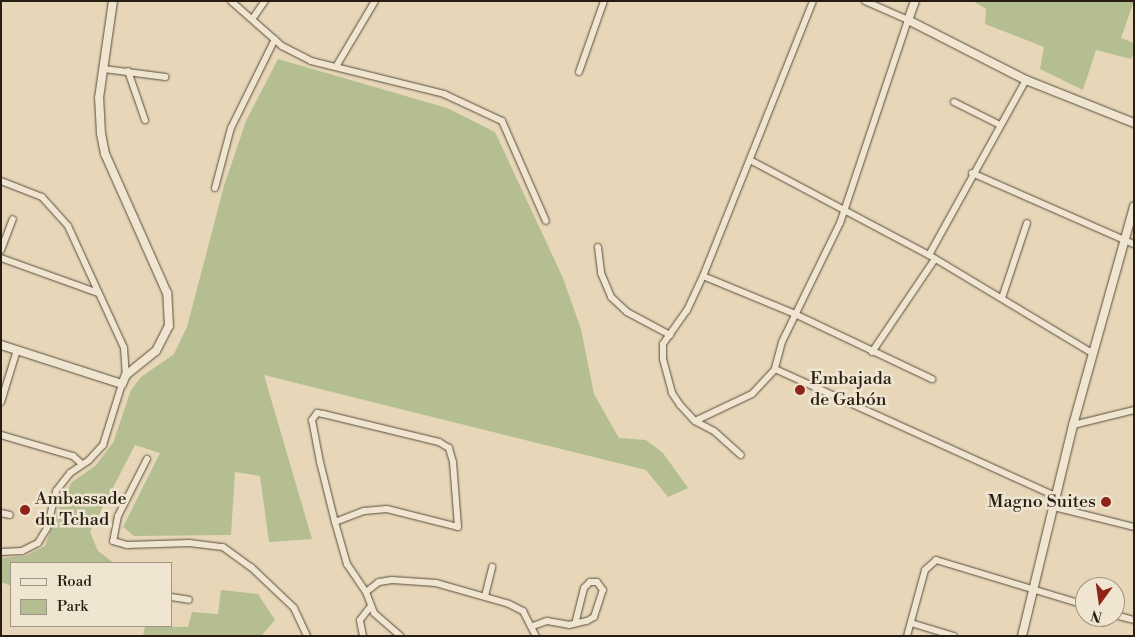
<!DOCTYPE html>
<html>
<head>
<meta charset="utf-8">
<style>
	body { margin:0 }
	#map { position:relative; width:1135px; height:637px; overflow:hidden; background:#e7d7b8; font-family:"Libre Bodoni",serif }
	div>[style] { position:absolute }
	.green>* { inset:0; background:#b4be90 }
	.roads { filter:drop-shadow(0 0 1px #584c3c) drop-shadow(0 0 1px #584c3c) }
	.minor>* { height:6px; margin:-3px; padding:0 3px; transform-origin:3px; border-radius:3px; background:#efe5d1 }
	.tertiary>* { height:8px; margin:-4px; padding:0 4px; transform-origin:4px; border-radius:4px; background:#efe5d1 }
	.dots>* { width:14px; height:14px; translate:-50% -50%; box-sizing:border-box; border:2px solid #efe5d1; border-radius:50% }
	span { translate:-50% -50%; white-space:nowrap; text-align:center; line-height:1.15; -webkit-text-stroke:5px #efe5d1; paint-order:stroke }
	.poi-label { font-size:18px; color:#281d12 }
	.left { translate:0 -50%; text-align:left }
	.right { translate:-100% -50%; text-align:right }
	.frame { position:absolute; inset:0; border:2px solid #281d12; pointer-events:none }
	.legend { position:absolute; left:10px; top:562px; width:162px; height:65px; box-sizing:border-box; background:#efe5d1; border:1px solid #9f9585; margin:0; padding:6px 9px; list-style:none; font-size:15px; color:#281d12 }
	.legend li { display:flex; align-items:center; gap:10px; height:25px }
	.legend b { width:25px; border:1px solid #9f9585 }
	.north { position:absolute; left:1075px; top:577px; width:50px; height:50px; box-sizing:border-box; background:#efe5d1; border:1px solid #9f9585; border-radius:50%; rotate:194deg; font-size:14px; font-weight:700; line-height:20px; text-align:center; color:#281d12 }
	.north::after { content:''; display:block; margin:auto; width:18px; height:22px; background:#8f2418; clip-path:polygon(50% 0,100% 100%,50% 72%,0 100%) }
</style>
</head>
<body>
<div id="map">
	<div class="green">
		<i style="clip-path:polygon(973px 1px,1134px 1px,1121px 38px,1134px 43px,1134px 53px,1131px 59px,1096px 50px,1083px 90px,1040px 69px,1044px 47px,985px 24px,986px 9px)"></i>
		<i style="clip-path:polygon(278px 59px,447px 108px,495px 132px,563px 278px,581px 329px,594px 394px,619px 438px,646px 440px,663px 453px,688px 488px,668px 497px,646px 470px,264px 375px,312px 539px,269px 542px,260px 476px,235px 472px,231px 535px,134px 536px,123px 527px,160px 453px,135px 445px,90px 532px,98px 551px,114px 563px,11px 563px,11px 586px,1px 582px,1px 558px,25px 556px,45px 546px,61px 501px,72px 482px,95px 466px,113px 443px,131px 390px,141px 377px,174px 354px,187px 327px,224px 186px,246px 121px)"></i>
		<i style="clip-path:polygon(221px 590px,258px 594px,275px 620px,261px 636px,143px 636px,145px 626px,188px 627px,192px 612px,218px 614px)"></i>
	</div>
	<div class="roads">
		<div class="minor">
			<i style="left:231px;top:1px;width:68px;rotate:41.4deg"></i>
			<i style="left:282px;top:46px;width:33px;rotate:27deg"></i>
			<i style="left:311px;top:61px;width:137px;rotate:13.9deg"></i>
			<i style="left:444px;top:94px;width:64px;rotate:25deg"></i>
			<i style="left:502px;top:121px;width:109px;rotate:66.3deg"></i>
			<i style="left:813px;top:1px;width:296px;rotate:111.8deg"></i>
			<i style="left:703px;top:276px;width:100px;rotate:22.4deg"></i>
			<i style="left:795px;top:314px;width:152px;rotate:25.4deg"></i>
			<i style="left:865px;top:1px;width:47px;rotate:23.8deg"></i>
			<i style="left:908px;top:20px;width:214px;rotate:108.5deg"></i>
			<i style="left:840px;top:223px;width:132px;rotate:116deg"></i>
			<i style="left:782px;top:342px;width:28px;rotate:105deg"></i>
			<i style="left:775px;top:369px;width:310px;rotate:24.4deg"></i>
			<i style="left:253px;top:18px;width:21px;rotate:-55deg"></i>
			<i style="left:337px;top:65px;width:74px;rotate:-59.3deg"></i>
			<i style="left:104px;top:69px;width:62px;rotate:7.5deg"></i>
			<i style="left:128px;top:71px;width:52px;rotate:70.9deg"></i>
			<i style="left:579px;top:72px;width:75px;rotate:-70.6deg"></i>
			<i style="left:954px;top:102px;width:51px;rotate:26.6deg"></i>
			<i style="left:750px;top:160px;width:203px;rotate:28deg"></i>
			<i style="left:929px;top:255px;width:190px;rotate:31deg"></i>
			<i style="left:972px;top:173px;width:177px;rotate:23.7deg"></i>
			<i style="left:1px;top:181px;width:44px;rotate:21.3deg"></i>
			<i style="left:42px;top:197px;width:39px;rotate:48deg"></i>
			<i style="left:68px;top:226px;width:134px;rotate:65.3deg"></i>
			<i style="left:124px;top:348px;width:27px;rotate:86deg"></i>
			<i style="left:215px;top:188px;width:62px;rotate:-75.1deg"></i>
			<i style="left:231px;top:128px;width:99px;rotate:-63.7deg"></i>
			<i style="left:598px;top:247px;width:26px;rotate:83deg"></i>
			<i style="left:601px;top:273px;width:26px;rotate:67deg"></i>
			<i style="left:611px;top:297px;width:22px;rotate:43deg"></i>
			<i style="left:627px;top:312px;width:49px;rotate:28.1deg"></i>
			<i style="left:1px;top:250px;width:33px;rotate:-69deg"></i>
			<i style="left:929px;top:255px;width:200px;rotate:-61deg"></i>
			<i style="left:1px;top:258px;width:103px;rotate:19.8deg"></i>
			<i style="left:703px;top:276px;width:38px;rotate:115deg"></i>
			<i style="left:687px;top:310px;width:42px;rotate:125.2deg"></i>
			<i style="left:663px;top:344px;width:15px;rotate:90deg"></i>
			<i style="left:663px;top:359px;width:35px;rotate:75deg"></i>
			<i style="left:672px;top:393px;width:14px;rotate:56deg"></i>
			<i style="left:680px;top:405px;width:22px;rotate:47deg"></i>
			<i style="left:695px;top:421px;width:21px;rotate:28deg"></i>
			<i style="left:714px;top:431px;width:36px;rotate:42deg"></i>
			<i style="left:1002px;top:298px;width:79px;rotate:-71.6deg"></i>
			<i style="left:872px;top:352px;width:112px;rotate:-55.9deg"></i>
			<i style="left:1px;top:402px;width:54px;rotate:-72.9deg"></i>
			<i style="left:695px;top:421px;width:63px;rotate:-25.3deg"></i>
			<i style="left:752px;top:394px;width:34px;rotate:-47deg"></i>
			<i style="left:1073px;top:425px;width:63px;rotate:-13.8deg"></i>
			<i style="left:1px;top:435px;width:75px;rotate:16.3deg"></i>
			<i style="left:73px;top:456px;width:12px;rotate:42deg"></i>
			<i style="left:147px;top:459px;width:64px;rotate:117deg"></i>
			<i style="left:118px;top:516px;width:25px;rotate:101deg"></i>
			<i style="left:113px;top:541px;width:15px;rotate:16deg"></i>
			<i style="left:127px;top:545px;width:62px;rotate:-1.8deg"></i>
			<i style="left:189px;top:543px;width:34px;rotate:7deg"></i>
			<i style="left:223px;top:547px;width:34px;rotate:36deg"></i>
			<i style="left:251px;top:567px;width:59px;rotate:43.6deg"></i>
			<i style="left:294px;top:608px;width:31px;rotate:65deg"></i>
			<i style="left:1054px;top:507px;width:82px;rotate:14deg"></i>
			<i style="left:1px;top:513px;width:9px;rotate:13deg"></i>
			<i style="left:335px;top:522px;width:31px;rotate:-21deg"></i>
			<i style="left:364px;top:511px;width:23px;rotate:-5deg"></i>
			<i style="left:387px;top:509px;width:73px;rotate:14.2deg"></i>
			<i style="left:458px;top:527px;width:65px;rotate:-94.4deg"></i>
			<i style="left:453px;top:462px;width:15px;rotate:-106deg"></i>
			<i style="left:449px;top:448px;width:12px;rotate:-149deg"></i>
			<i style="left:439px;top:442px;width:119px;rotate:-166.4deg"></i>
			<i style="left:323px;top:414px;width:6px;rotate:-171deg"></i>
			<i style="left:317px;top:413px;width:9px;rotate:126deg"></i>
			<i style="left:312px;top:420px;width:43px;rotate:79.2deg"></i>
			<i style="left:320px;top:462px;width:62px;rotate:76deg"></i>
			<i style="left:335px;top:522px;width:44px;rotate:74.1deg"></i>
			<i style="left:347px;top:564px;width:34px;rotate:56deg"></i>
			<i style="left:366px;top:592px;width:22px;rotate:69deg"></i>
			<i style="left:374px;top:613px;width:35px;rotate:41deg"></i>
			<i style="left:1px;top:552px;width:21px;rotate:-3deg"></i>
			<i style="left:22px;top:551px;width:18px;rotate:-27deg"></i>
			<i style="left:38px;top:543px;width:17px;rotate:-59deg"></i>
			<i style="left:47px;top:528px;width:38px;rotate:-76deg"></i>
			<i style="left:56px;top:491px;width:23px;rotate:-52deg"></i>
			<i style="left:70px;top:473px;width:23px;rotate:-34deg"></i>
			<i style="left:89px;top:460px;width:21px;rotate:-47deg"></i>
			<i style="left:103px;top:445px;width:64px;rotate:-72.7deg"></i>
			<i style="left:366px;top:592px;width:16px;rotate:-38deg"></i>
			<i style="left:379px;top:582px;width:13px;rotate:-9deg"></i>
			<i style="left:392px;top:580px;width:44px;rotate:3.9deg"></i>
			<i style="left:436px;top:583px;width:76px;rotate:16deg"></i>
			<i style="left:509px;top:604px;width:16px;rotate:27deg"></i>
			<i style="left:523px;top:611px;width:28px;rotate:63deg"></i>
			<i style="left:485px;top:596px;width:30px;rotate:-76deg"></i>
			<i style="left:171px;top:597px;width:18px;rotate:9deg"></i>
			<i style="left:1115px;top:615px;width:20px;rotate:15deg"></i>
			<i style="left:911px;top:623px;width:45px;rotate:16.8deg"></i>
			<i style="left:533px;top:626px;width:15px;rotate:-20deg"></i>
			<i style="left:547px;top:621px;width:22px;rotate:10deg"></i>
			<i style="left:569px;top:625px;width:18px;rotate:-13deg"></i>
			<i style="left:587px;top:621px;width:8px;rotate:-30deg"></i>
			<i style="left:594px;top:617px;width:28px;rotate:-72deg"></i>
			<i style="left:603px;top:590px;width:10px;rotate:-127deg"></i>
			<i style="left:597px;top:582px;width:7px;rotate:180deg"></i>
			<i style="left:590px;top:582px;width:8px;rotate:135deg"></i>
			<i style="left:584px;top:588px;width:36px;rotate:104deg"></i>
			<i style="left:363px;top:636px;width:16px;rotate:-101deg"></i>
			<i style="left:360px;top:620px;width:16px;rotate:-52deg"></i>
			<i style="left:907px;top:636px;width:68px;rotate:-74.7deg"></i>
			<i style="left:925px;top:570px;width:15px;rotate:-42deg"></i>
			<i style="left:936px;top:560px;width:156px;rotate:16.8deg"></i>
		</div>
		<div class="tertiary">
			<i style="left:915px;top:1px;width:20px;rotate:110deg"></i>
			<i style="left:908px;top:20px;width:132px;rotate:27deg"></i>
			<i style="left:1026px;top:80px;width:116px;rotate:21.7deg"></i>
			<i style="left:1px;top:345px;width:127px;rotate:17.9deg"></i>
			<i style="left:122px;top:384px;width:10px;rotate:-66deg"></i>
			<i style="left:126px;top:375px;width:38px;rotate:-39deg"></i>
			<i style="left:156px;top:351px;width:28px;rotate:-63deg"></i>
			<i style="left:169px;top:326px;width:33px;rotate:-93deg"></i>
			<i style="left:167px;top:293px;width:152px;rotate:-114deg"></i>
			<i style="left:105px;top:154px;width:20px;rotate:-101deg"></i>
			<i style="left:101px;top:134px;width:36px;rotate:-93deg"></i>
			<i style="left:99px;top:98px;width:98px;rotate:-81.8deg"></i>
			<i style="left:1022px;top:636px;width:217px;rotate:-76.4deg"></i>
			<i style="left:1073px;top:425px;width:227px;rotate:-74.4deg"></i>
		</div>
	</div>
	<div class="dots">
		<i style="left:800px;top:390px;background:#8f2418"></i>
		<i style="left:1106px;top:502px;background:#8f2418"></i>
		<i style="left:25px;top:510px;background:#8f2418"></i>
	</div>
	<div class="poi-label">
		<span class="left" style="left:810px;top:390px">Embajada<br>de Gabón</span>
		<span class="left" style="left:35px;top:510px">Ambassade<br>du Tchad</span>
		<span class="right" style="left:1096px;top:502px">Magno Suites</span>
	</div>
	<div class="frame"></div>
	<ul class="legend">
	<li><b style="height:6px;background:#efe5d1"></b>Road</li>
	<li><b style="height:14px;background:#b4be90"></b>Park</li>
	</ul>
	<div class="north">N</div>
</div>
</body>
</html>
